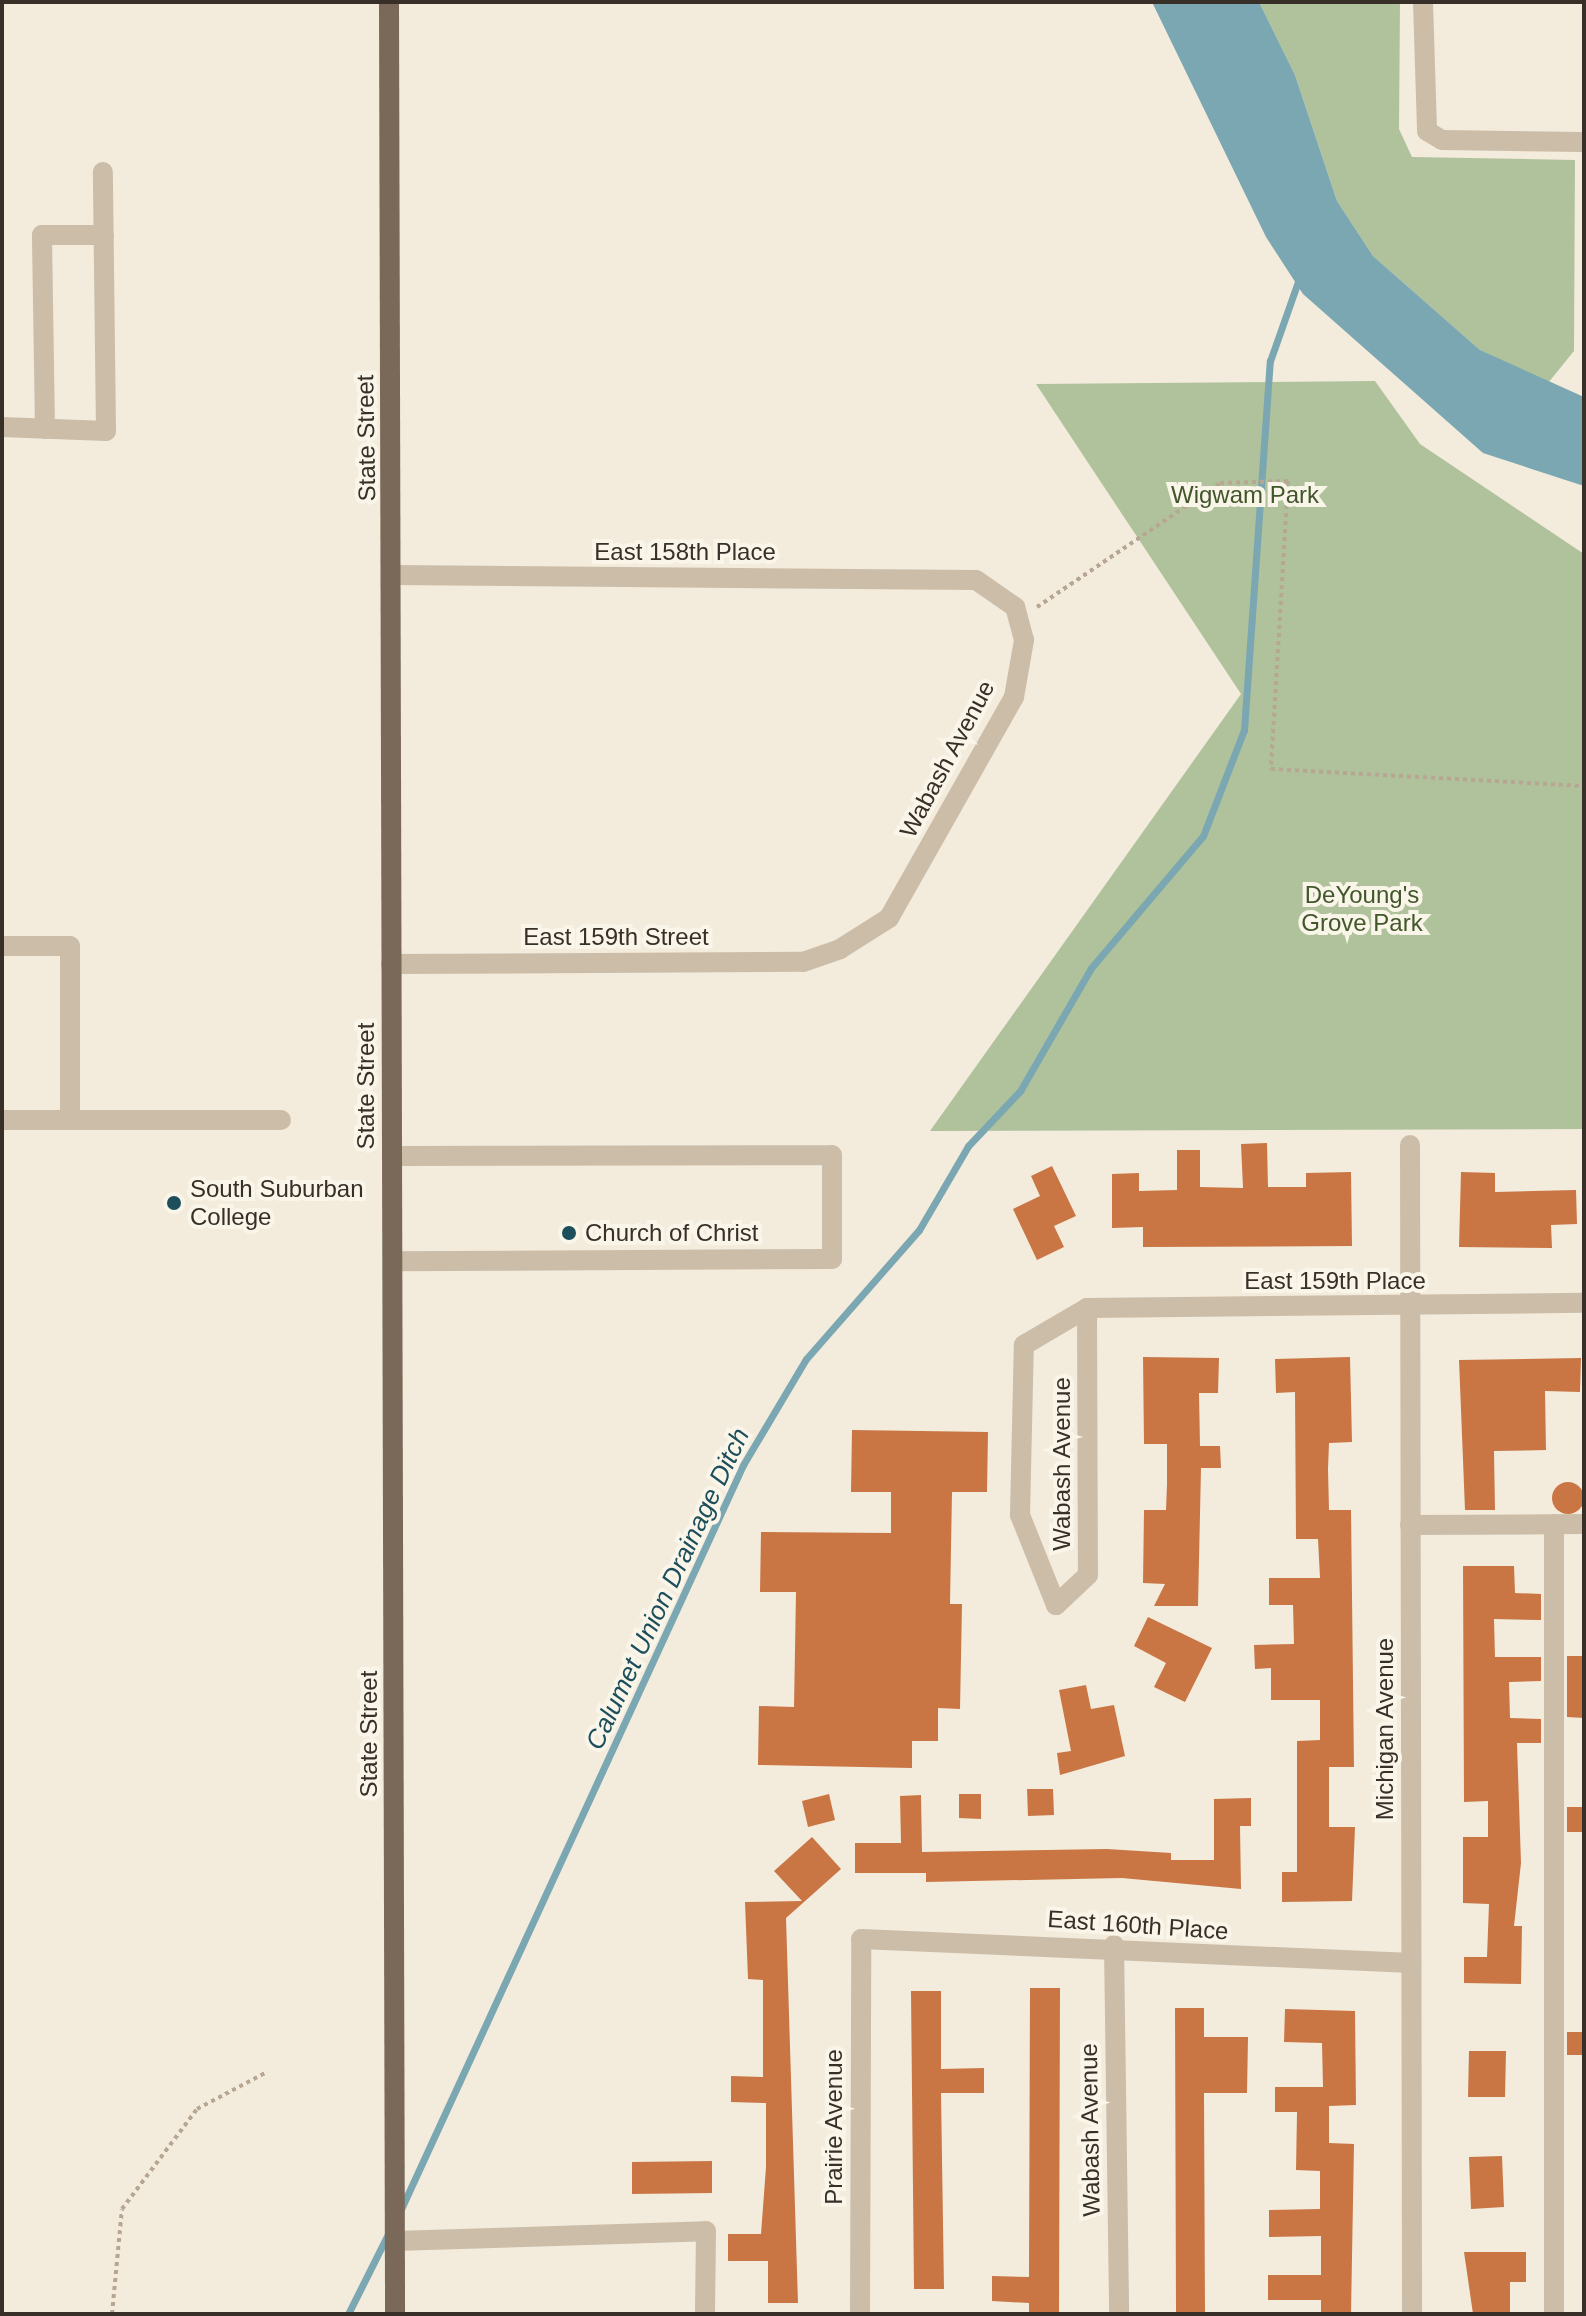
<!DOCTYPE html>
<html>
<head>
<meta charset="utf-8">
<style>
	body { margin:0 }
	#map { position:relative; width:1586px; height:2316px; overflow:hidden; background:#f3ebdc; font-family:Arial,sans-serif }
	div>[style] { position:absolute }
	.green>* { inset:0; background:#b0c29c }
	.water>* { inset:0; background:#7aa7b1 }
	.stream>* { height:7px; margin:-3.5px; padding:0 3.5px; transform-origin:3.5px; border-radius:3.5px; background:#7aa7b1 }
	.building>* { inset:0; background:#c97644 }
	.round { border-radius:50% }
	.path>* { height:4px; margin-top:-2px; transform-origin:0; background:repeating-linear-gradient(90deg,#b7a792 0 4px,transparent 0 8px) }
	.minor>* { height:20px; margin:-10px; padding:0 10px; transform-origin:10px; border-radius:10px; background:#cbbda8 }
	.major>* { height:20px; margin:-10px; padding:0 10px; transform-origin:10px; border-radius:10px; background:#7a6959 }
	.dots>* { width:22px; height:22px; translate:-50% -50%; box-sizing:border-box; border:4px solid #faf5e9; border-radius:50% }
	span { translate:-50% -50%; white-space:nowrap; text-align:center; line-height:1.15; -webkit-text-stroke:8px #faf5e9; paint-order:stroke }
	.street-label { font-size:24px; color:#382f28 }
	.park-label { font-size:24px; color:#41572b }
	.poi-label { font-size:24px; color:#382f28 }
	.left { translate:0 -50%; text-align:left }
	.water-label { font-size:26px; color:#1c4e5b; font-style:italic }
	.frame { position:absolute; inset:0; border:4px solid #382f28; pointer-events:none }
</style>
</head>
<body>
<div id="map">
	<div class="green">
		<i style="clip-path:polygon(1259px 2px,1400px 2px,1399px 129px,1412px 157px,1575px 160px,1574px 351px,1548px 383px,1480px 350px,1373px 256px,1337px 201px,1295px 75px)"></i>
		<i style="clip-path:polygon(1375px 381px,1420px 444px,1584px 554px,1584px 1129px,930px 1131px,1241px 694px,1036px 384px)"></i>
	</div>
	<div class="water">
		<i style="clip-path:polygon(1152px 2px,1259px 2px,1295px 75px,1337px 201px,1373px 256px,1480px 350px,1584px 397px,1584px 486px,1483px 453px,1303px 294px,1266px 237px)"></i>
	</div>
	<div class="stream">
		<i style="left:401px;top:2209px;width:819px;rotate:-65.31deg"></i>
		<i style="left:743px;top:1465px;width:123px;rotate:-59.3deg"></i>
		<i style="left:806px;top:1359px;width:171px;rotate:-48.8deg"></i>
		<i style="left:919px;top:1230px;width:97px;rotate:-59.7deg"></i>
		<i style="left:968px;top:1146px;width:76px;rotate:-46.6deg"></i>
		<i style="left:1020px;top:1091px;width:142px;rotate:-60deg"></i>
		<i style="left:1091px;top:968px;width:173px;rotate:-49.7deg"></i>
		<i style="left:1203px;top:836px;width:114px;rotate:-68.9deg"></i>
		<i style="left:1244px;top:730px;width:370px;rotate:-86deg"></i>
		<i style="left:1270px;top:361px;width:90px;rotate:-70.6deg"></i>
		<i style="left:348px;top:2314px;width:89px;rotate:-63.4deg"></i>
	</div>
	<div class="building">
		<i style="clip-path:polygon(1267px 1143px,1268px 1187px,1306px 1187px,1306px 1173px,1351px 1172px,1352px 1246px,1143px 1247px,1143px 1227px,1112px 1228px,1112px 1174px,1139px 1173px,1139px 1191px,1177px 1190px,1177px 1150px,1200px 1150px,1200px 1187px,1243px 1188px,1241px 1144px)"></i>
		<i style="clip-path:polygon(1052px 1166px,1076px 1216px,1054px 1226px,1064px 1247px,1037px 1260px,1013px 1209px,1040px 1196px,1031px 1176px)"></i>
		<i style="clip-path:polygon(1461px 1172px,1495px 1173px,1495px 1192px,1576px 1190px,1577px 1224px,1551px 1225px,1552px 1248px,1459px 1247px)"></i>
		<i style="clip-path:polygon(1143px 1357px,1219px 1358px,1218px 1393px,1199px 1393px,1200px 1446px,1220px 1446px,1221px 1468px,1201px 1468px,1198px 1606px,1154px 1606px,1165px 1584px,1143px 1583px,1144px 1510px,1166px 1510px,1167px 1484px,1167px 1444px,1144px 1444px)"></i>
		<i style="clip-path:polygon(1350px 1357px,1352px 1442px,1329px 1443px,1328px 1469px,1329px 1510px,1351px 1510px,1354px 1767px,1329px 1767px,1329px 1827px,1355px 1827px,1352px 1901px,1282px 1902px,1282px 1872px,1297px 1872px,1297px 1741px,1320px 1740px,1320px 1700px,1271px 1700px,1271px 1668px,1255px 1669px,1254px 1645px,1294px 1644px,1293px 1605px,1269px 1605px,1269px 1578px,1320px 1578px,1318px 1539px,1296px 1539px,1295px 1392px,1276px 1393px,1275px 1359px)"></i>
		<i style="clip-path:polygon(1581px 1358px,1580px 1392px,1545px 1391px,1546px 1450px,1494px 1451px,1495px 1510px,1465px 1510px,1459px 1360px)"></i>
		<i style="clip-path:polygon(852px 1430px,988px 1432px,987px 1492px,952px 1492px,950px 1604px,962px 1604px,960px 1709px,938px 1708px,938px 1741px,912px 1741px,912px 1768px,758px 1765px,759px 1706px,794px 1707px,796px 1592px,760px 1592px,761px 1532px,891px 1533px,891px 1492px,851px 1492px)"></i>
		<i class="round" style="left:1552px;top:1482px;width:32px;height:32px"></i>
		<i style="clip-path:polygon(1463px 1566px,1514px 1566px,1515px 1593px,1541px 1594px,1541px 1620px,1494px 1619px,1495px 1657px,1541px 1657px,1541px 1681px,1509px 1682px,1510px 1718px,1541px 1719px,1541px 1743px,1517px 1743px,1521px 1863px,1514px 1926px,1522px 1926px,1521px 1984px,1464px 1983px,1464px 1957px,1487px 1957px,1489px 1904px,1463px 1903px,1463px 1837px,1488px 1837px,1488px 1801px,1464px 1802px)"></i>
		<i style="clip-path:polygon(1148px 1617px,1212px 1648px,1185px 1702px,1154px 1687px,1166px 1663px,1134px 1646px)"></i>
		<i style="clip-path:polygon(1567px 1656px,1584px 1656px,1584px 1718px,1567px 1717px)"></i>
		<i style="clip-path:polygon(1086px 1685px,1091px 1709px,1114px 1705px,1125px 1756px,1060px 1775px,1057px 1753px,1071px 1751px,1059px 1690px)"></i>
		<i style="clip-path:polygon(1027px 1789px,1053px 1789px,1054px 1815px,1028px 1816px)"></i>
		<i style="clip-path:polygon(829px 1794px,835px 1820px,808px 1827px,802px 1801px)"></i>
		<i style="clip-path:polygon(959px 1794px,981px 1794px,981px 1819px,959px 1818px)"></i>
		<i style="clip-path:polygon(921px 1795px,922px 1852px,1107px 1849px,1171px 1853px,1171px 1860px,1214px 1860px,1214px 1799px,1251px 1798px,1251px 1826px,1240px 1826px,1241px 1889px,1122px 1878px,926px 1882px,926px 1873px,855px 1873px,855px 1843px,901px 1843px,900px 1796px)"></i>
		<i style="clip-path:polygon(1567px 1807px,1584px 1807px,1584px 1832px,1567px 1832px)"></i>
		<i style="clip-path:polygon(812px 1837px,841px 1869px,786px 1918px,798px 2303px,768px 2303px,768px 2261px,728px 2261px,728px 2234px,761px 2234px,766px 2167px,766px 2103px,731px 2102px,731px 2076px,763px 2077px,763px 1980px,748px 1979px,745px 1902px,802px 1901px,774px 1871px)"></i>
		<i style="clip-path:polygon(1030px 1988px,1060px 1988px,1059px 2314px,1029px 2314px,1029px 2303px,992px 2301px,992px 2276px,1029px 2277px)"></i>
		<i style="clip-path:polygon(911px 1991px,941px 1991px,941px 2069px,984px 2068px,984px 2093px,941px 2093px,944px 2289px,914px 2289px)"></i>
		<i style="clip-path:polygon(1175px 2008px,1204px 2008px,1204px 2037px,1248px 2037px,1247px 2093px,1204px 2093px,1205px 2314px,1176px 2314px)"></i>
		<i style="clip-path:polygon(1285px 2009px,1355px 2011px,1356px 2105px,1329px 2106px,1329px 2143px,1354px 2144px,1351px 2314px,1321px 2314px,1321px 2300px,1268px 2300px,1268px 2275px,1321px 2275px,1321px 2236px,1269px 2237px,1269px 2210px,1320px 2209px,1320px 2171px,1296px 2170px,1297px 2112px,1275px 2112px,1275px 2087px,1323px 2087px,1322px 2043px,1284px 2042px)"></i>
		<i style="clip-path:polygon(1567px 2032px,1584px 2032px,1584px 2055px,1567px 2055px)"></i>
		<i style="clip-path:polygon(1469px 2051px,1506px 2051px,1505px 2097px,1468px 2097px)"></i>
		<i style="clip-path:polygon(1502px 2156px,1504px 2207px,1471px 2209px,1469px 2157px)"></i>
		<i style="clip-path:polygon(712px 2161px,712px 2193px,632px 2194px,632px 2162px)"></i>
		<i style="clip-path:polygon(1464px 2252px,1526px 2252px,1526px 2282px,1510px 2282px,1510px 2314px,1473px 2314px)"></i>
	</div>
	<div class="path">
		<i style="left:1037px;top:607px;width:221px;rotate:-34.1deg"></i>
		<i style="left:1220px;top:483px;width:68px;rotate:-1.7deg"></i>
		<i style="left:1288px;top:481px;width:289px;rotate:93.4deg"></i>
		<i style="left:1271px;top:769px;width:313px;rotate:3.1deg"></i>
		<i style="left:112px;top:2314px;width:105px;rotate:-84.6deg"></i>
		<i style="left:122px;top:2209px;width:125px;rotate:-53.1deg"></i>
		<i style="left:197px;top:2109px;width:77px;rotate:-27.9deg"></i>
	</div>
	<div class="minor">
		<i style="left:1423px;top:2px;width:129px;rotate:88.2deg"></i>
		<i style="left:1427px;top:131px;width:17px;rotate:31deg"></i>
		<i style="left:1442px;top:140px;width:142px;rotate:0.8deg"></i>
		<i style="left:2px;top:427px;width:104px;rotate:2.2deg"></i>
		<i style="left:106px;top:431px;width:259px;rotate:-90.7deg"></i>
		<i style="left:45px;top:429px;width:194px;rotate:-90.9deg"></i>
		<i style="left:42px;top:235px;width:62px"></i>
		<i style="left:2px;top:946px;width:68px"></i>
		<i style="left:70px;top:946px;width:174px;rotate:90deg"></i>
		<i style="left:391px;top:964px;width:412px;rotate:-0.3deg"></i>
		<i style="left:803px;top:962px;width:39px;rotate:-19deg"></i>
		<i style="left:840px;top:949px;width:58px;rotate:-32.3deg"></i>
		<i style="left:889px;top:918px;width:254px;rotate:-60.5deg"></i>
		<i style="left:1014px;top:697px;width:58px;rotate:-80deg"></i>
		<i style="left:1024px;top:640px;width:34px;rotate:-105deg"></i>
		<i style="left:1015px;top:607px;width:47px;rotate:-145.3deg"></i>
		<i style="left:976px;top:580px;width:583px;rotate:-179.51deg"></i>
		<i style="left:2px;top:1120px;width:279px"></i>
		<i style="left:1410px;top:1145px;width:1169px;rotate:89.9deg"></i>
		<i style="left:392px;top:1156px;width:440px;rotate:-0.1deg"></i>
		<i style="left:832px;top:1155px;width:104px;rotate:90deg"></i>
		<i style="left:832px;top:1259px;width:438px;rotate:179.7deg"></i>
		<i style="left:1087px;top:1308px;width:267px;rotate:89.8deg"></i>
		<i style="left:1088px;top:1575px;width:44px;rotate:136.8deg"></i>
		<i style="left:1056px;top:1605px;width:97px;rotate:-111.8deg"></i>
		<i style="left:1020px;top:1515px;width:170px;rotate:-88.7deg"></i>
		<i style="left:1024px;top:1345px;width:73px;rotate:-30.4deg"></i>
		<i style="left:1087px;top:1308px;width:497px;rotate:-0.6deg"></i>
		<i style="left:1554px;top:1524px;width:790px;rotate:90deg"></i>
		<i style="left:1410px;top:1525px;width:174px;rotate:-0.3deg"></i>
		<i style="left:1114px;top:1945px;width:369px;rotate:89.2deg"></i>
		<i style="left:395px;top:2241px;width:311px;rotate:-1.8deg"></i>
		<i style="left:706px;top:2231px;width:83px;rotate:90.7deg"></i>
		<i style="left:860px;top:2314px;width:375px;rotate:-89.8deg"></i>
		<i style="left:861px;top:1939px;width:551px;rotate:2.5deg"></i>
	</div>
	<div class="major">
		<i style="left:389px;top:2px;width:2312px;rotate:89.85deg"></i>
	</div>
	<div class="dots">
		<i style="left:174px;top:1203px;background:#1c4e5b"></i>
		<i style="left:569px;top:1233px;background:#1c4e5b"></i>
	</div>
	<div class="street-label">
		<span style="left:366px;top:438px;rotate:-91deg">State Street</span>
		<span style="left:685px;top:552px">East 158th Place</span>
		<span style="left:947px;top:759px;rotate:-62deg">Wabash Avenue</span>
		<span style="left:616px;top:937px">East 159th Street</span>
		<span style="left:366px;top:1086px;rotate:-90deg">State Street</span>
		<span style="left:1335px;top:1281px">East 159th Place</span>
		<span style="left:1062px;top:1464px;rotate:-90deg">Wabash Avenue</span>
		<span style="left:1385px;top:1729px;rotate:-90deg">Michigan Avenue</span>
		<span style="left:369px;top:1734px;rotate:-90deg">State Street</span>
		<span style="left:1138px;top:1925px;rotate:4deg">East 160th Place</span>
		<span style="left:834px;top:2127px;rotate:-90deg">Prairie Avenue</span>
		<span style="left:1090px;top:2130px;rotate:-91deg">Wabash Avenue</span>
	</div>
	<div class="park-label">
		<span style="left:1245px;top:495px">Wigwam Park</span>
		<span style="left:1362px;top:909px">DeYoung's<br>Grove Park</span>
	</div>
	<div class="poi-label">
		<span class="left" style="left:190px;top:1203px">South Suburban<br>College</span>
		<span class="left" style="left:585px;top:1233px">Church of Christ</span>
	</div>
	<div class="water-label">
		<span style="left:668px;top:1589px;rotate:-65deg">Calumet Union Drainage Ditch</span>
	</div>
	<div class="frame"></div>
</div>
</body>
</html>
